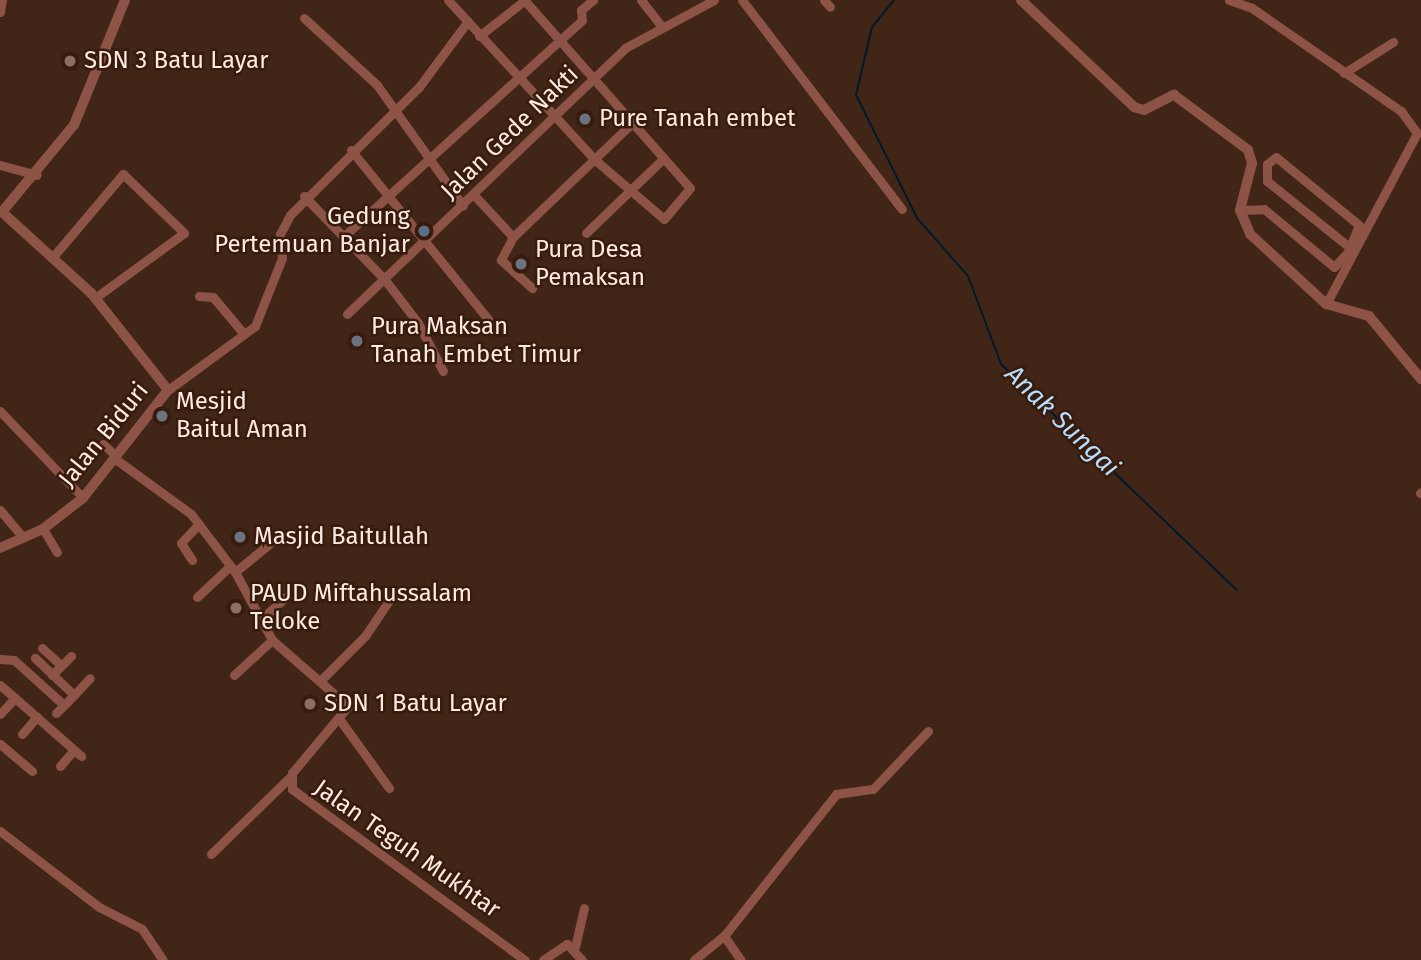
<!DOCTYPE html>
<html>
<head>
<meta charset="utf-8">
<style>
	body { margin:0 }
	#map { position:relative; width:1421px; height:960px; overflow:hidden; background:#412517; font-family:"Fira Sans",sans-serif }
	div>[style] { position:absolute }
	.stream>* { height:2px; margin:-1px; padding:0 1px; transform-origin:1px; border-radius:1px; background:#02192c }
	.minor>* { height:9px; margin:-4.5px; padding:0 4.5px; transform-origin:4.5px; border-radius:4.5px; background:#8d5347 }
	.tertiary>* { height:10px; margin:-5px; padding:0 5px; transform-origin:5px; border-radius:5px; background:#8d5347 }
	.dots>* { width:19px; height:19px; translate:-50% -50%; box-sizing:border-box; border:4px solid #371c0d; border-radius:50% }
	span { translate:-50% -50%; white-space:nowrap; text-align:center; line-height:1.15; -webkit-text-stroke:5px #371c0d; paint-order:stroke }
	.poi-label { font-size:24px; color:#feeae1 }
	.left { translate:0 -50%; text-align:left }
	.right { translate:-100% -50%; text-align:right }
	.street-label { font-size:24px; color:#feeae1 }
	.water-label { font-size:26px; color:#b8defe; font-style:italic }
</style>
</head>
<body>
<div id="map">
	<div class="stream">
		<i style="left:894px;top:0;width:35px;rotate:129deg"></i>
		<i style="left:872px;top:27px;width:70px;rotate:103.2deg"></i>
		<i style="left:856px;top:95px;width:137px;rotate:63.6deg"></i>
		<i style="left:917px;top:218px;width:77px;rotate:48.7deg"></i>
		<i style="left:968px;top:276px;width:94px;rotate:69.4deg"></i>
		<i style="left:1001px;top:364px;width:327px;rotate:43.8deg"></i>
	</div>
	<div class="minor">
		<i style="left:448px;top:0;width:216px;rotate:47.4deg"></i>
		<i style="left:594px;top:159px;width:92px;rotate:40.6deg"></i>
		<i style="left:664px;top:219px;width:40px;rotate:-50deg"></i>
		<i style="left:690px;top:188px;width:251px;rotate:-131.4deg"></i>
		<i style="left:641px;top:0;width:31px;rotate:52deg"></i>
		<i style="left:742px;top:0;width:263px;rotate:52.6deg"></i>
		<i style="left:824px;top:0;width:9px;rotate:49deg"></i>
		<i style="left:1229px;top:0;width:24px;rotate:19deg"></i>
		<i style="left:1252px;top:8px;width:181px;rotate:34.7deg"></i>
		<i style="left:1401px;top:111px;width:27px;rotate:54deg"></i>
		<i style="left:1417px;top:133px;width:194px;rotate:118deg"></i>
		<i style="left:0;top:12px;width:12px;rotate:-81deg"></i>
		<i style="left:304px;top:18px;width:99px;rotate:42.5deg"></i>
		<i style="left:377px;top:85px;width:148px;rotate:54.6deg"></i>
		<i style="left:479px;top:36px;width:58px;rotate:-38deg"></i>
		<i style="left:1344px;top:73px;width:58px;rotate:-32.3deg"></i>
		<i style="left:351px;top:150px;width:218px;rotate:51deg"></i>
		<i style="left:0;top:165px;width:38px;rotate:15deg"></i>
		<i style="left:474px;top:195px;width:57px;rotate:47.1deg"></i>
		<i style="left:304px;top:196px;width:117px;rotate:46deg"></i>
		<i style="left:385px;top:280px;width:54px;rotate:52.5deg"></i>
		<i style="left:418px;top:323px;width:54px;rotate:62.5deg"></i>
		<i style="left:1240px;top:210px;width:24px;rotate:-2deg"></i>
		<i style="left:1264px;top:209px;width:91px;rotate:39.6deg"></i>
		<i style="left:1334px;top:267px;width:21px;rotate:-47deg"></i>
		<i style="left:1348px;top:252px;width:29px;rotate:-68deg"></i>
		<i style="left:1359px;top:225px;width:107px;rotate:-140.7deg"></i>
		<i style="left:1276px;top:157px;width:11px;rotate:142deg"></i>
		<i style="left:1267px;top:164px;width:17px;rotate:90deg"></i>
		<i style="left:1267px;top:181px;width:105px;rotate:38.8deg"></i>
		<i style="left:586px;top:233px;width:108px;rotate:-43.9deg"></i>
		<i style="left:344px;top:236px;width:321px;rotate:-42.2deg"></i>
		<i style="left:582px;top:20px;width:10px;rotate:-96deg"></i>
		<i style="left:581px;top:10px;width:16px;rotate:-40deg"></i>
		<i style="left:513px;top:237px;width:163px;rotate:-43.8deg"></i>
		<i style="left:513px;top:237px;width:26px;rotate:118deg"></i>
		<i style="left:501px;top:260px;width:42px;rotate:42.1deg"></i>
		<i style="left:52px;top:258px;width:110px;rotate:-49.8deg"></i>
		<i style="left:123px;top:174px;width:85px;rotate:44deg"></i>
		<i style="left:184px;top:233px;width:110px;rotate:143.9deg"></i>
		<i style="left:199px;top:296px;width:14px;rotate:4deg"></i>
		<i style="left:213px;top:297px;width:48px;rotate:50deg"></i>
		<i style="left:347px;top:314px;width:385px;rotate:-43.7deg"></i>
		<i style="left:625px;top:48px;width:101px;rotate:-28.3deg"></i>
		<i style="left:168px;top:390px;width:108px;rotate:-36.3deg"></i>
		<i style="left:255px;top:326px;width:73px;rotate:-68.3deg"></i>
		<i style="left:282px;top:258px;width:24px;rotate:-95deg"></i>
		<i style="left:280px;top:234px;width:21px;rotate:-62deg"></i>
		<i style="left:290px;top:215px;width:182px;rotate:-44.8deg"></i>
		<i style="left:419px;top:87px;width:82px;rotate:-53.4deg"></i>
		<i style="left:0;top:411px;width:120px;rotate:46.3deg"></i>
		<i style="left:103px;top:444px;width:18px;rotate:43deg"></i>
		<i style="left:114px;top:458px;width:95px;rotate:36deg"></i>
		<i style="left:191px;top:514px;width:73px;rotate:52.8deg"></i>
		<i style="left:235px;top:572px;width:77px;rotate:61.4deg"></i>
		<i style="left:272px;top:640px;width:101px;rotate:41deg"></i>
		<i style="left:348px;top:706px;width:87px;rotate:129.9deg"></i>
		<i style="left:292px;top:773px;width:16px;rotate:90deg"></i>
		<i style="left:292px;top:789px;width:289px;rotate:36.3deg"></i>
		<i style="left:1420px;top:493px;width:1px;rotate:-45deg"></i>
		<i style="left:0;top:510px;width:35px;rotate:50deg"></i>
		<i style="left:43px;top:529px;width:27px;rotate:59deg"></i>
		<i style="left:192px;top:560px;width:20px;rotate:-123deg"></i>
		<i style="left:181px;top:543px;width:26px;rotate:-47deg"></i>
		<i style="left:235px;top:572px;width:50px;rotate:-39.4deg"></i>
		<i style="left:197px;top:597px;width:45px;rotate:-43.2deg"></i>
		<i style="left:261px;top:619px;width:43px;rotate:-41.2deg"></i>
		<i style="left:42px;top:648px;width:25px;rotate:42deg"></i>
		<i style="left:0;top:659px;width:14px;rotate:4deg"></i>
		<i style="left:14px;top:660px;width:67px;rotate:42deg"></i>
		<i style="left:64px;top:705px;width:14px;rotate:-45deg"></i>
		<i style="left:74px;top:695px;width:54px;rotate:-136.5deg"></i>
		<i style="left:52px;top:675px;width:27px;rotate:-45deg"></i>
		<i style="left:234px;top:675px;width:52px;rotate:-42.6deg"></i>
		<i style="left:321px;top:680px;width:62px;rotate:-45deg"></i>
		<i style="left:365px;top:636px;width:48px;rotate:-56deg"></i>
		<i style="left:0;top:685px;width:108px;rotate:41.2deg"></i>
		<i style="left:74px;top:695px;width:23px;rotate:-47deg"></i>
		<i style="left:56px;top:713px;width:11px;rotate:-45deg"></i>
		<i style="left:0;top:714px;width:22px;rotate:-47deg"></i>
		<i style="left:340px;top:720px;width:84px;rotate:54.2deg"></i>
		<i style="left:22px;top:734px;width:23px;rotate:-49deg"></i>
		<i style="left:0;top:744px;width:42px;rotate:40.2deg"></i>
		<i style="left:60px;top:766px;width:21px;rotate:-49deg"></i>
		<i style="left:0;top:831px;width:125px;rotate:37.5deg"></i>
		<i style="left:99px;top:907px;width:48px;rotate:27.1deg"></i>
		<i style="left:142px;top:929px;width:37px;rotate:56deg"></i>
		<i style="left:211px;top:854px;width:110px;rotate:-44.3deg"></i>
		<i style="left:724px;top:936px;width:29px;rotate:55deg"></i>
		<i style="left:575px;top:947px;width:40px;rotate:-77deg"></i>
		<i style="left:543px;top:960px;width:29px;rotate:-34deg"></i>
		<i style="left:567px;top:944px;width:22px;rotate:47deg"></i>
		<i style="left:694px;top:960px;width:38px;rotate:-39deg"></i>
		<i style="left:724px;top:936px;width:181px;rotate:-51.7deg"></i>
		<i style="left:836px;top:794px;width:37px;rotate:-8deg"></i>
		<i style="left:873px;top:789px;width:80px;rotate:-46.5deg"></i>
	</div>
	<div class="tertiary">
		<i style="left:1021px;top:0;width:156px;rotate:43.4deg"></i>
		<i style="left:1134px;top:107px;width:10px;rotate:17deg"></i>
		<i style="left:1144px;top:110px;width:34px;rotate:-27deg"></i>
		<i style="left:1174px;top:95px;width:92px;rotate:36.6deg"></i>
		<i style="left:1248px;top:150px;width:14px;rotate:73deg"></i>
		<i style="left:1252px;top:163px;width:49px;rotate:104.3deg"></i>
		<i style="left:1240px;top:210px;width:26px;rotate:67deg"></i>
		<i style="left:1250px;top:234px;width:103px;rotate:42.6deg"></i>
		<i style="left:1326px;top:304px;width:45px;rotate:15.6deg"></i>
		<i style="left:1369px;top:316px;width:82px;rotate:50.5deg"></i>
		<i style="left:0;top:548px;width:47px;rotate:-23.8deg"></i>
		<i style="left:43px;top:529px;width:51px;rotate:-37.8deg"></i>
		<i style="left:83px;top:498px;width:137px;rotate:-51.8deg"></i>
		<i style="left:168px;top:390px;width:124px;rotate:-128.4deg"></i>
		<i style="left:91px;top:293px;width:120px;rotate:-137.7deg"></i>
		<i style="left:2px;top:212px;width:113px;rotate:-50.4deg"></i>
		<i style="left:74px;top:125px;width:135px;rotate:-67.8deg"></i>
	</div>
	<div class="dots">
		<i style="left:70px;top:61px;background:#8d6e63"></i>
		<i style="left:585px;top:119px;background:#6b7280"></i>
		<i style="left:424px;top:231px;background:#5c6f8a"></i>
		<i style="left:521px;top:264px;background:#6b7280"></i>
		<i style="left:357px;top:341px;background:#6b7280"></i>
		<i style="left:162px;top:416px;background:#6b7280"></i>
		<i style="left:240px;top:537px;background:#6b7280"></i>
		<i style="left:236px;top:608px;background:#8d6e63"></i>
		<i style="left:310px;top:704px;background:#8d6e63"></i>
	</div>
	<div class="poi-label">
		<span class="left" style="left:84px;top:61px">SDN 3 Batu Layar</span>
		<span class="left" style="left:599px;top:119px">Pure Tanah embet</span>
		<span class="right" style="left:410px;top:231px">Gedung<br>Pertemuan Banjar</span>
		<span class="left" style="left:535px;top:264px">Pura Desa<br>Pemaksan</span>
		<span class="left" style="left:371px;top:341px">Pura Maksan<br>Tanah Embet Timur</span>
		<span class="left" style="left:176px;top:416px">Mesjid<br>Baitul Aman</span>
		<span class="left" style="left:254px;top:537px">Masjid Baitullah</span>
		<span class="left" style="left:250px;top:608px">PAUD Miftahussalam<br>Teloke</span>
		<span class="left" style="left:324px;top:704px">SDN 1 Batu Layar</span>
	</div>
	<div class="street-label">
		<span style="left:510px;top:133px;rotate:-44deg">Jalan Gede Nakti</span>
		<span style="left:104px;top:435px;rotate:-51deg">Jalan Biduri</span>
		<span style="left:407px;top:849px;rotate:35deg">Jalan Teguh Mukhtar</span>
	</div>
	<div class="water-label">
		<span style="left:1062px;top:421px;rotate:44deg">Anak Sungai</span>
	</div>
</div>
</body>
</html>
